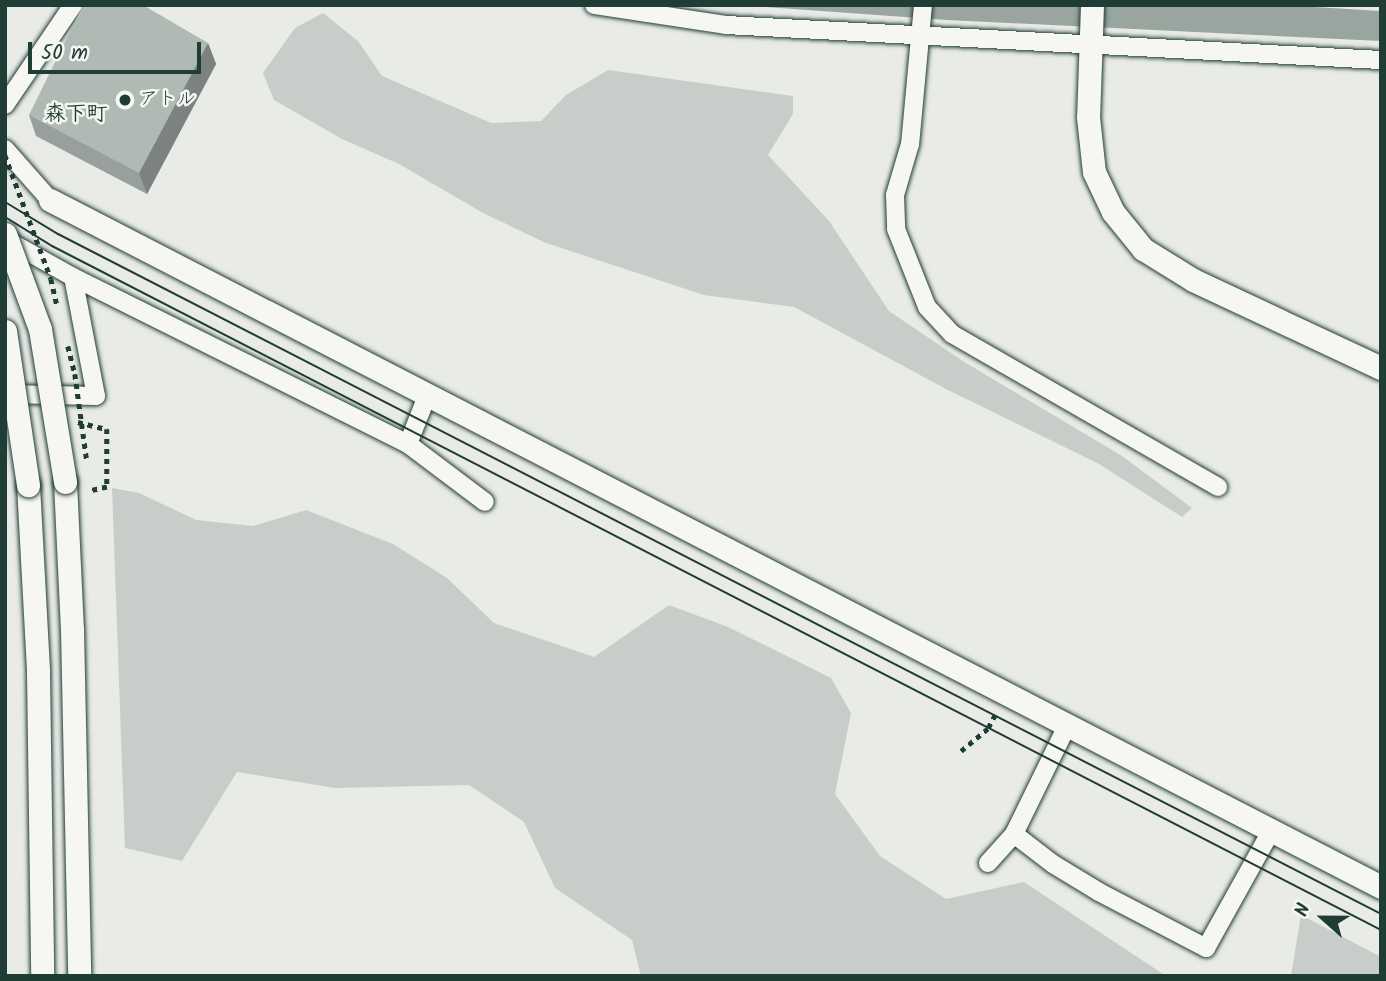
<!DOCTYPE html>
<html>
<head>
<meta charset="utf-8">
<style>
	body { margin:0 }
	#map { position:relative; width:1386px; height:981px; overflow:hidden; background:#e9ebe7; font-family:Kalam,"Klee One",sans-serif }
	div>[style] { position:absolute }
	.green>* { inset:0; background:#c7cec9 }
	.water>* { inset:0; background:#99a6a0 }
	.path>* { height:4.5px; margin-top:-2.25px; transform-origin:0; background:repeating-linear-gradient(90deg,#1f3d34 0 5px,transparent 0 10px) }
	.roads { filter:drop-shadow(0 0 2px #1f3d34) drop-shadow(0 0 2px #1f3d34) }
	.minor>* { height:18px; margin:-9px; padding:0 9px; transform-origin:9px; border-radius:9px; background:#f6f6f2 }
	.tertiary>* { height:23px; margin:-11.5px; padding:0 11.5px; transform-origin:11.5px; border-radius:11.5px; background:#f6f6f2 }
	.tram>* { height:2px; margin:-1px; padding:0 1px; transform-origin:1px; border-radius:1px; background:#1f3d34 }
	.path-bridge>* { height:4.5px; margin-top:-2.25px; transform-origin:0; background:repeating-linear-gradient(90deg,#1f3d34 0 5px,transparent 0 10px) }
	.bridges { filter:drop-shadow(0 0 2px #1f3d34) drop-shadow(0 0 2px #1f3d34) }
	.tertiary-bridge>* { height:23px; margin:-11.5px; padding:0 11.5px; transform-origin:11.5px; border-radius:11.5px; background:#f6f6f2 }
	.wall>* { inset:0; background:#97a09c }
	.shaded-wall>* { inset:0; background:#7b827f }
	.building>* { inset:0; background:#b0bab5 }
	.dots>* { width:19px; height:19px; translate:-50% -50%; box-sizing:border-box; border:4px solid #f6f6f2; border-radius:50% }
	span { translate:-50% -50%; white-space:nowrap; text-align:center; line-height:1.15; -webkit-text-stroke:5px #f6f6f2; paint-order:stroke }
	.poi-label { font-size:19px; color:#1f3d34 }
	.left { translate:0 -50%; text-align:left }
	.neighbourhood-label { font-size:21px; color:#1f3d34; font-weight:700 }
	.frame { position:absolute; inset:0; border:7px solid #1f3d34; pointer-events:none }
	.north { position:absolute; left:1288px; top:883px; width:70px; height:70px; -webkit-text-stroke:5px #f6f6f2; paint-order:stroke; rotate:291deg; font-size:19px; font-weight:700; line-height:28px; text-align:center; color:#1f3d34 }
	.north::after { content:''; display:block; margin:auto; width:24px; height:32px; background:#1f3d34; clip-path:polygon(50% 0,100% 100%,50% 72%,0 100%) }
	.scale { position:absolute; left:28px; top:42px; width:173px; height:32px; box-sizing:border-box; border:4px solid #1f3d34; border-top:0; padding-left:9px; font-size:21px; line-height:24px; white-space:nowrap; color:#1f3d34; -webkit-text-stroke:5px #f6f6f2; paint-order:stroke }
</style>
</head>
<body>
<div id="map">
	<div class="green">
		<i style="clip-path:polygon(323px 13px,358px 41px,382px 76px,491px 123px,541px 121px,566px 95px,608px 70px,793px 96px,793px 114px,768px 155px,829px 221px,889px 311px,966px 363px,1122px 456px,1192px 508px,1182px 517px,1099px 464px,946px 389px,794px 307px,704px 295px,546px 243px,483px 213px,399px 164px,342px 139px,274px 100px,263px 73px,295px 28px)"></i>
		<i style="clip-path:polygon(112px 488px,139px 493px,196px 520px,253px 526px,306px 510px,393px 544px,447px 578px,494px 623px,594px 657px,669px 605px,728px 627px,831px 678px,851px 713px,835px 794px,880px 856px,946px 899px,1024px 882px,1166px 976px,641px 976px,632px 940px,555px 888px,524px 822px,469px 785px,335px 788px,237px 772px,182px 861px,125px 848px)"></i>
		<i style="clip-path:polygon(1301px 915px,1381px 957px,1381px 976px,1291px 976px)"></i>
	</div>
	<div class="water">
		<i style="clip-path:polygon(737px 5px,1282px 5px,1381px 11px,1381px 41px,947px 20px)"></i>
	</div>
	<div class="path">
		<i style="left:78px;top:422px;width:30px;rotate:14deg"></i>
		<i style="left:107px;top:429px;width:58px;rotate:90deg"></i>
		<i style="left:107px;top:487px;width:18px;rotate:167deg"></i>
		<i style="left:961px;top:751px;width:35px;rotate:-40deg"></i>
		<i style="left:988px;top:728px;width:17px;rotate:-62deg"></i>
	</div>
	<div class="roads">
		<div class="minor">
			<i style="left:594px;top:5px;width:134px;rotate:8.6deg"></i>
			<i style="left:726px;top:25px;width:656px;rotate:3.06deg"></i>
			<i style="left:923px;top:5px;width:140px;rotate:95.3deg"></i>
			<i style="left:910px;top:144px;width:53px;rotate:106.4deg"></i>
			<i style="left:895px;top:195px;width:34px;rotate:88deg"></i>
			<i style="left:896px;top:229px;width:84px;rotate:68.3deg"></i>
			<i style="left:927px;top:307px;width:37px;rotate:47deg"></i>
			<i style="left:952px;top:334px;width:307px;rotate:29.9deg"></i>
			<i style="left:5px;top:105px;width:121px;rotate:-55.8deg"></i>
			<i style="left:5px;top:149px;width:68px;rotate:48.6deg"></i>
			<i style="left:5px;top:239px;width:78px;rotate:29.2deg"></i>
			<i style="left:73px;top:277px;width:374px;rotate:26.5deg"></i>
			<i style="left:408px;top:444px;width:96px;rotate:37deg"></i>
			<i style="left:5px;top:394px;width:91px;rotate:1.3deg"></i>
			<i style="left:96px;top:396px;width:121px;rotate:-100.9deg"></i>
			<i style="left:408px;top:444px;width:52px;rotate:-68.4deg"></i>
			<i style="left:1014px;top:834px;width:49px;rotate:37.6deg"></i>
			<i style="left:1053px;top:864px;width:54px;rotate:31.3deg"></i>
			<i style="left:1099px;top:892px;width:121px;rotate:27.6deg"></i>
			<i style="left:1206px;top:948px;width:134px;rotate:-60.9deg"></i>
			<i style="left:988px;top:863px;width:39px;rotate:-48deg"></i>
			<i style="left:1014px;top:834px;width:120px;rotate:-63.9deg"></i>
		</div>
		<div class="tertiary">
			<i style="left:1092px;top:5px;width:112px;rotate:92deg"></i>
			<i style="left:1088px;top:117px;width:55px;rotate:83.8deg"></i>
			<i style="left:1094px;top:172px;width:44px;rotate:64.6deg"></i>
			<i style="left:1113px;top:212px;width:48px;rotate:51deg"></i>
			<i style="left:1143px;top:249px;width:59px;rotate:31.8deg"></i>
			<i style="left:1193px;top:280px;width:208px;rotate:25.1deg"></i>
			<i style="left:50px;top:200px;width:1498px;rotate:27.3deg"></i>
			<i style="left:65px;top:482px;width:147px;rotate:87.3deg"></i>
			<i style="left:72px;top:629px;width:347px;rotate:88.8deg"></i>
			<i style="left:28px;top:485px;width:187px;rotate:86.9deg"></i>
			<i style="left:38px;top:672px;width:304px;rotate:89.2deg"></i>
		</div>
	</div>
	<div class="tram">
		<i style="left:5px;top:202px;width:62px;rotate:31.1deg"></i>
		<i style="left:58px;top:234px;width:1488px;rotate:27.2deg"></i>
		<i style="left:5px;top:217px;width:55px;rotate:31.7deg"></i>
		<i style="left:52px;top:246px;width:1495px;rotate:27.23deg"></i>
	</div>
	<div class="path-bridge">
		<i style="left:5px;top:155px;width:132px;rotate:69.6deg"></i>
		<i style="left:51px;top:279px;width:26px;rotate:77deg"></i>
		<i style="left:68px;top:346px;width:29px;rotate:76deg"></i>
		<i style="left:75px;top:374px;width:89px;rotate:82.2deg"></i>
	</div>
	<div class="bridges">
		<div class="tertiary-bridge">
			<i style="left:5px;top:234px;width:101px;rotate:69.8deg"></i>
			<i style="left:40px;top:329px;width:155px;rotate:80.7deg"></i>
			<i style="left:5px;top:331px;width:156px;rotate:81.5deg"></i>
		</div>
	</div>
	<div class="wall">
		<i style="clip-path:polygon(208px 43px,216px 64px,147px 194px,36px 136px,29px 115px)"></i>
	</div>
	<div class="shaded-wall">
		<i style="clip-path:polygon(208px 43px,216px 64px,147px 194px,139px 173px)"></i>
	</div>
	<div class="building">
		<i style="clip-path:polygon(83px 5px,143px 5px,208px 43px,139px 173px,29px 115px)"></i>
	</div>
	<div class="dots">
		<i style="left:125px;top:100px;background:#1f3d34"></i>
	</div>
	<div class="poi-label">
		<span class="left" style="left:139px;top:100px">アトル</span>
	</div>
	<div class="neighbourhood-label">
		<span style="left:76px;top:115px">森下町</span>
	</div>
	<div class="frame"></div>
	<div class="north">N</div>
	<div class="scale">50 m</div>
</div>
</body>
</html>
